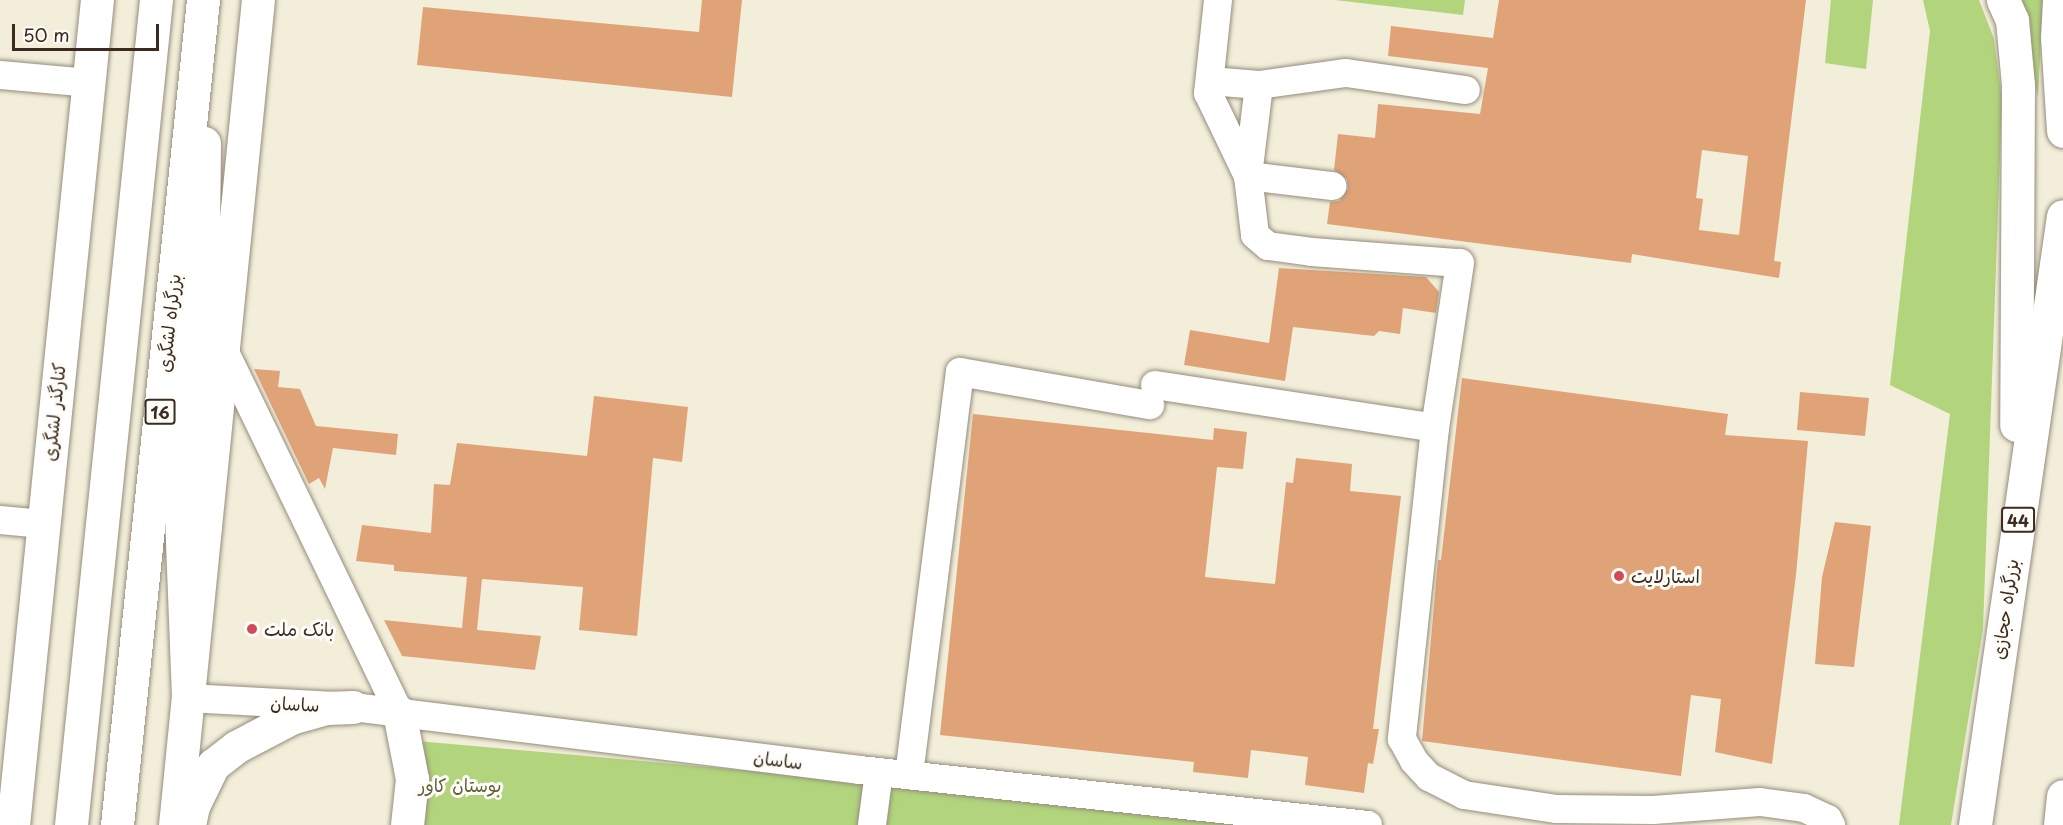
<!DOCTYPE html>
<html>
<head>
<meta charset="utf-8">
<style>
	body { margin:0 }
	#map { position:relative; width:2063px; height:825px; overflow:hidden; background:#f2eeda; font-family:"Playpen Sans","Playpen Sans Arabic",sans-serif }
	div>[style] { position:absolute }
	.green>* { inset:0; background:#b1d47d }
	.building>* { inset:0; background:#dfa377 }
	.roads { filter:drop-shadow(0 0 2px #968c7c) drop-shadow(0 0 2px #968c7c) }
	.minor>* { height:28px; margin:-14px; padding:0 14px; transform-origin:14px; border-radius:14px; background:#fff }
	.major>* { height:33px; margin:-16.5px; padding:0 16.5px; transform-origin:16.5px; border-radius:16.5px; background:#fff }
	.highway>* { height:33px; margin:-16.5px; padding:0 16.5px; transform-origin:16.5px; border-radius:16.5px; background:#fff }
	.dots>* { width:16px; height:16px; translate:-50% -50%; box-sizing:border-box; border:3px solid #fdfcf7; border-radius:50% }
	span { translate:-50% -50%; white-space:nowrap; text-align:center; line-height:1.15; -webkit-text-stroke:6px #fdfcf7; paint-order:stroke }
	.shield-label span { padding:2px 4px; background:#fdfcf7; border:2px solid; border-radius:4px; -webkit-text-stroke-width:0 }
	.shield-label { font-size:16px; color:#3b2a1e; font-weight:700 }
	.street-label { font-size:18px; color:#3b2a1e }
	.poi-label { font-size:18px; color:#3b2a1e }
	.left { translate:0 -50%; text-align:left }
	.park-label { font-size:18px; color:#5e5d3a }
	.scale { position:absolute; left:12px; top:24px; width:147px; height:27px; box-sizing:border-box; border:3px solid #3b2a1e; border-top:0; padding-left:8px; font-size:18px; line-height:21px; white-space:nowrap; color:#3b2a1e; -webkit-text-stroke:4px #fdfcf7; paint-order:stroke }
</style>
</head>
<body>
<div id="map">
	<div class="green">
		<i style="clip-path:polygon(1335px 0,1465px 0,1463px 15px)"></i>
		<i style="clip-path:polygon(1831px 0,1873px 0,1866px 69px,1825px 63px)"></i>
		<i style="clip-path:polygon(1923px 0,1979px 0,1994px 39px,2002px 100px,1983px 629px,1951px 825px,1899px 825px,1950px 414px,1890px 385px,1930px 31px)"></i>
		<i style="clip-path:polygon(2014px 0,2043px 0,2038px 97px,2017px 6px)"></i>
		<i style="clip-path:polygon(417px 741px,855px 780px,1273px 825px,415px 825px)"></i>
	</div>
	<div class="building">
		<i style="clip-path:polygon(702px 0,742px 0,732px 97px,417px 65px,423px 7px,699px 32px)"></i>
		<i style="clip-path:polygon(evenodd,1499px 0,1806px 0,1774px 261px,1781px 262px,1779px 278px,1632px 254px,1631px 263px,1327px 224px,1330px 202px,1339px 201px,1348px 189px,1347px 179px,1334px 170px,1338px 134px,1375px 138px,1378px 104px,1480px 114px,1488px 68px,1388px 56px,1391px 26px,1493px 38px,1499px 0,1702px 150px,1748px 156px,1739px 235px,1699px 230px,1703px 199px,1696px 198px,1702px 150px)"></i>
		<i style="clip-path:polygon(1279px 268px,1426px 277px,1439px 292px,1436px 313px,1403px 308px,1400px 334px,1379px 331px,1374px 336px,1293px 327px,1285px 381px,1184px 365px,1190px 330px,1269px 343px)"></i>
		<i style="clip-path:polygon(254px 369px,280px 371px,278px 387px,300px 389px,316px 426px,398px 434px,396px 455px,333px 448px,325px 489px,319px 478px,309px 484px)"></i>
		<i style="clip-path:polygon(1462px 378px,1728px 414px,1725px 435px,1808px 441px,1796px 575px,1772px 764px,1715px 752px,1721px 699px,1691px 695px,1681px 776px,1422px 741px,1438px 560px,1441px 560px)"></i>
		<i style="clip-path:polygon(1800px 392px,1869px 398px,1865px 436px,1797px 430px)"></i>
		<i style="clip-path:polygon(594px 396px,688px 407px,682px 462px,653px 458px,637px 636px,579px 630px,583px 587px,482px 579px,477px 630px,541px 636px,535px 670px,402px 656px,384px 620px,462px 628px,467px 577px,394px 571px,394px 565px,356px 561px,362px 525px,431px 533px,434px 484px,450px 485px,457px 443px,587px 456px)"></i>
		<i style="clip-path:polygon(973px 414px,1213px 440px,1214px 428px,1247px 432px,1243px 469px,1217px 467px,1205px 577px,1275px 584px,1286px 482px,1293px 483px,1296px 458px,1352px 464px,1350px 491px,1401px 496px,1373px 729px,1379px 729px,1373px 764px,1368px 763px,1364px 793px,1305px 785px,1308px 757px,1251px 750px,1248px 778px,1193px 772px,1194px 762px,940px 735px)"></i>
		<i style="clip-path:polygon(1835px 522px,1871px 526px,1854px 667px,1815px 664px,1822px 577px)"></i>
	</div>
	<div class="roads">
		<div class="minor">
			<i style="left:1218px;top:0;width:94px;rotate:96.1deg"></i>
			<i style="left:1208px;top:93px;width:92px;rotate:64.3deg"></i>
			<i style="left:1248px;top:176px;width:85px;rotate:6.8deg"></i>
			<i style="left:0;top:75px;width:89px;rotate:5.1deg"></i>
			<i style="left:1210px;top:81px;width:49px;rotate:4.7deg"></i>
			<i style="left:1259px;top:85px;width:88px;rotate:-7.9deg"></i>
			<i style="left:1346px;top:73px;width:121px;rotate:8.1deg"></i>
			<i style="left:1259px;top:85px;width:92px;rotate:96.9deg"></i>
			<i style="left:1248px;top:176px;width:59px;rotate:83.2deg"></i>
			<i style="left:1255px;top:235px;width:17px;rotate:40deg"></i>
			<i style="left:1268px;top:246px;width:44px;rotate:7.8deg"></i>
			<i style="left:1312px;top:252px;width:148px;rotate:4.3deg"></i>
			<i style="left:1460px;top:263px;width:167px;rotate:98.6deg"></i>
			<i style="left:1435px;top:428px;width:313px;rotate:96.1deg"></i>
			<i style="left:1402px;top:739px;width:25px;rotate:61deg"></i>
			<i style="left:1414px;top:761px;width:22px;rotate:47deg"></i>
			<i style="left:1429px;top:777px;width:39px;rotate:27deg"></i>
			<i style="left:1464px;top:795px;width:94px;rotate:8.6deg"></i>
			<i style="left:1557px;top:809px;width:96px;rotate:0.6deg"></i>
			<i style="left:1653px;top:810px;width:107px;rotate:-4.3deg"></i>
			<i style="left:1760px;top:802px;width:44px;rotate:7.8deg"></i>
			<i style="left:1804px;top:808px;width:26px;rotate:25deg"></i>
			<i style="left:1828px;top:819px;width:7px;rotate:63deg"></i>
			<i style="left:223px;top:348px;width:404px;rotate:64.2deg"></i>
			<i style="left:1155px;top:385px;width:283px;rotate:8.7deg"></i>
			<i style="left:0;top:520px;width:43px;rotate:5.3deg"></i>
			<i style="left:188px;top:698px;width:165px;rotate:3.1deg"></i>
			<i style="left:353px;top:707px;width:511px;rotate:7.08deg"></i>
			<i style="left:860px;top:770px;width:511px;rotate:6.18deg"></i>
			<i style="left:909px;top:775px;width:406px;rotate:-82.8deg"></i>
			<i style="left:960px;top:372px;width:193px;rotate:9.9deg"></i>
			<i style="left:872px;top:825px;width:53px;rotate:-82.5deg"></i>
		</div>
		<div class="major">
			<i style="left:399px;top:712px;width:68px;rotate:79deg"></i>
			<i style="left:412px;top:779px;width:46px;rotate:96.2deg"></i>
			<i style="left:13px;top:825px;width:829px;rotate:-84.19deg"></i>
			<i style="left:175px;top:825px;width:829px;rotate:-84.26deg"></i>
			<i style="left:189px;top:825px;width:19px;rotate:-78deg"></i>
			<i style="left:193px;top:806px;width:46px;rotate:-64deg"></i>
			<i style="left:213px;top:765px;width:29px;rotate:-38deg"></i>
			<i style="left:236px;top:747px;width:62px;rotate:-27.8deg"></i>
			<i style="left:291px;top:718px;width:36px;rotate:-16deg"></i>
			<i style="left:326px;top:708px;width:27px;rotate:-2deg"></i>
		</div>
		<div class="highway">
			<i style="left:2003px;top:0;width:22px;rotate:66deg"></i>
			<i style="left:2012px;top:20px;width:65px;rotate:84.7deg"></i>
			<i style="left:2018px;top:85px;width:340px;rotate:90.3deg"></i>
			<i style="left:2059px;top:0;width:37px;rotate:93deg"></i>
			<i style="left:2057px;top:37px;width:94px;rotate:86.3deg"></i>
			<i style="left:188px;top:698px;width:204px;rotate:-92.2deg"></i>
			<i style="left:180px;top:494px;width:259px;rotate:-84.9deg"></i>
			<i style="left:203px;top:236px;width:93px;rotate:-89.4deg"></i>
			<i style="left:71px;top:825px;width:829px;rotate:-84.12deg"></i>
			<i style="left:117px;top:825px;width:829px;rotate:-84.05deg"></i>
			<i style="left:1975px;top:825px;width:615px;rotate:-81.78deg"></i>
			<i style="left:2060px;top:825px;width:29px;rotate:-84deg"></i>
		</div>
	</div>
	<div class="dots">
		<i style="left:1619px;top:576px;background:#d1495b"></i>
		<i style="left:252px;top:629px;background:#d1495b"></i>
	</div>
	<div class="shield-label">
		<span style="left:160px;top:412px">16</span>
		<span style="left:2018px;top:520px">44</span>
	</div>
	<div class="street-label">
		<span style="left:169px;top:323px;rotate:-84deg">بزرگراه لشگری</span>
		<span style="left:54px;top:412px;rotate:-84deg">کنارگذر لشگری</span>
		<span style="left:2005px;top:609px;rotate:-82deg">بزرگراه حجازی</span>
		<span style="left:295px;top:704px;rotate:3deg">ساسان</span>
		<span style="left:778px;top:760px;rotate:7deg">ساسان</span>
	</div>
	<div class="poi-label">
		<span class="left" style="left:1631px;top:576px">استارلایت</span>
		<span class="left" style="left:264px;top:629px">بانک ملت</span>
	</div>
	<div class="park-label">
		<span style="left:460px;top:785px">بوستان کاور</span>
	</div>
	<div class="scale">50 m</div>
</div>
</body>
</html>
